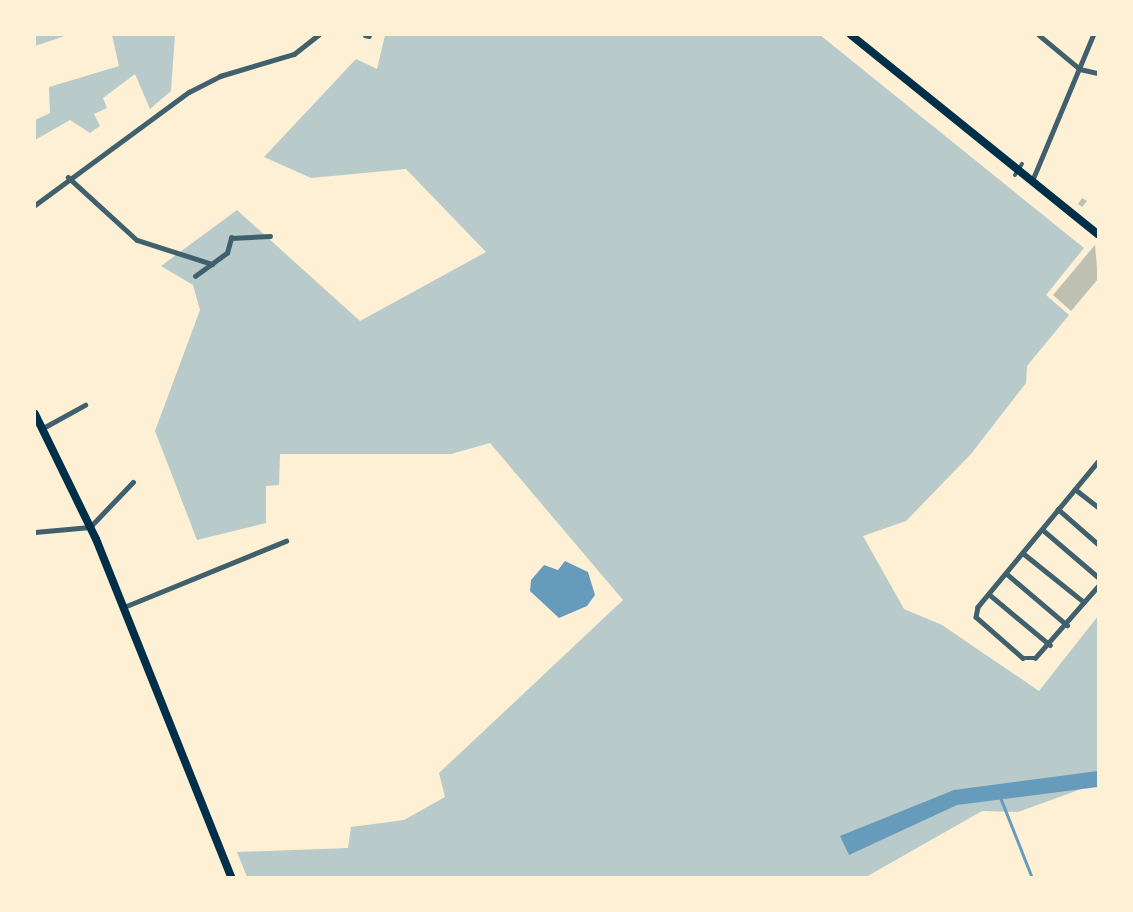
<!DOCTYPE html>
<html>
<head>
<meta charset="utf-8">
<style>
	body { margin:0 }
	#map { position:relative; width:1133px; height:912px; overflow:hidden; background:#fdf0d5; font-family:Rubik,sans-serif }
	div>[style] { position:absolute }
	.green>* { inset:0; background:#b9caca }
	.water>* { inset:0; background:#669bbc }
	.stream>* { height:2.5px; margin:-1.25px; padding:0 1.25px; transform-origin:1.25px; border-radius:1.25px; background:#669bbc }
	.building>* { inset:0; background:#bec0b2 }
	.pedestrian>* { height:4px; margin:-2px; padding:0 2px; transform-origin:2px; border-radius:2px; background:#3f606c }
	.minor>* { height:4.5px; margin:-2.25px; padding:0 2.25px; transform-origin:2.25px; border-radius:2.25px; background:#3f606c }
	.primary>* { height:8px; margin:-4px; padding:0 4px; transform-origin:4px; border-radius:4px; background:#003049 }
	.trunk>* { height:8px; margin:-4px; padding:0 4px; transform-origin:4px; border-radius:4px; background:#003049 }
	span { translate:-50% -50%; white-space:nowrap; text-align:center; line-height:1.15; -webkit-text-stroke:4px #fdf0d5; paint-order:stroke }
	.frame { position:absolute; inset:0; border:36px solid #fdf0d5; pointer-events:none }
</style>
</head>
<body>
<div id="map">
	<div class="green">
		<i style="clip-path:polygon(35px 35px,68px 35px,35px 46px)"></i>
		<i style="clip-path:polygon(112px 35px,175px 35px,171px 91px,150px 109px,135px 74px,103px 98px,107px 108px,94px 114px,100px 126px,90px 133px,70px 120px,35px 140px,35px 120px,50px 113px,49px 87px,119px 66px)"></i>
		<i style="clip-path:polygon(385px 35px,820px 35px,1084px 248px,1046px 295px,1069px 315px,1027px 366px,1026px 383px,971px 454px,906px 521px,863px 536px,904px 609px,942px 625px,1039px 691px,1098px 616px,1098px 783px,1018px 812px,982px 811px,866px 877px,247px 877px,237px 852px,348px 848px,351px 827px,404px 820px,445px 797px,439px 773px,623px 600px,490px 443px,451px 454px,280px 454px,279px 485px,266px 486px,266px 523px,197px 540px,155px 431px,200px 310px,193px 285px,161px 266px,237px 210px,360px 321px,486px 252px,406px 169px,311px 178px,264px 157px,356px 59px,377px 69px)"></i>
	</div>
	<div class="water">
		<i style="clip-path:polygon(565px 561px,588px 572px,595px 595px,587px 606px,559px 618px,530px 591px,531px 580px,544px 565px,558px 570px)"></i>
		<i style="clip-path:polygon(1098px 771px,1098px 787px,957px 805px,849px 855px,840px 836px,954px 790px)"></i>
	</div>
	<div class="stream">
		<i style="left:1000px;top:796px;width:87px;rotate:68.4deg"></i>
	</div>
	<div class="building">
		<i style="clip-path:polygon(1082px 198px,1087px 201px,1082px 207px,1078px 204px)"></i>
		<i style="clip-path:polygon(1095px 245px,1098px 279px,1071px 311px,1053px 295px)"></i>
	</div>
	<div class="pedestrian">
		<i style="left:1015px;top:175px;width:13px;rotate:-58deg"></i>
	</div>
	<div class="minor">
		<i style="left:365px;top:35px;width:4px;rotate:14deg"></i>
		<i style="left:1039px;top:35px;width:53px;rotate:39.7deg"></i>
		<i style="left:1080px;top:69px;width:18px;rotate:13deg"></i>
		<i style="left:68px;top:177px;width:93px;rotate:42.4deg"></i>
		<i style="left:137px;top:240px;width:79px;rotate:17.7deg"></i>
		<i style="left:1032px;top:181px;width:158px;rotate:-67.3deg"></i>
		<i style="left:35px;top:205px;width:191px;rotate:-36.3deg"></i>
		<i style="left:189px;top:92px;width:35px;rotate:-27deg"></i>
		<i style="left:220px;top:76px;width:77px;rotate:-16.6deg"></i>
		<i style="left:294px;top:54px;width:31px;rotate:-38deg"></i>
		<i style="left:195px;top:276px;width:39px;rotate:-36deg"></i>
		<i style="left:227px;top:253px;width:16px;rotate:-75deg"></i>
		<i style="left:231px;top:238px;width:39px;rotate:-3deg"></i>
		<i style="left:43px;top:428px;width:48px;rotate:-28.7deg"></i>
		<i style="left:1098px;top:462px;width:188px;rotate:129.6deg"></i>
		<i style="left:978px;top:607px;width:10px;rotate:101deg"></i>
		<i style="left:976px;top:617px;width:62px;rotate:41.1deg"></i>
		<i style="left:1023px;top:658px;width:12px"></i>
		<i style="left:1035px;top:658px;width:96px;rotate:-48.8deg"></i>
		<i style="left:1075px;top:489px;width:29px;rotate:38deg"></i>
		<i style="left:1058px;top:509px;width:53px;rotate:41.2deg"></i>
		<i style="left:1043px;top:530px;width:72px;rotate:40.5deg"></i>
		<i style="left:35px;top:532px;width:55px;rotate:-5.2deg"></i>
		<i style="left:90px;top:527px;width:62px;rotate:-46.3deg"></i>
		<i style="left:1023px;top:553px;width:78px;rotate:38.8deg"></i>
		<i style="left:1007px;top:574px;width:79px;rotate:40.4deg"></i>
		<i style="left:990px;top:595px;width:78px;rotate:39.8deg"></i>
		<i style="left:124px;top:607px;width:175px;rotate:-22.2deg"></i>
	</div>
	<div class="primary">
		<i style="left:35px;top:414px;width:139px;rotate:64deg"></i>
		<i style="left:96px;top:539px;width:364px;rotate:68.2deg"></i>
	</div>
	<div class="trunk">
		<i style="left:851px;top:35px;width:317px;rotate:38.9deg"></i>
	</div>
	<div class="frame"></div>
</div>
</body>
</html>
